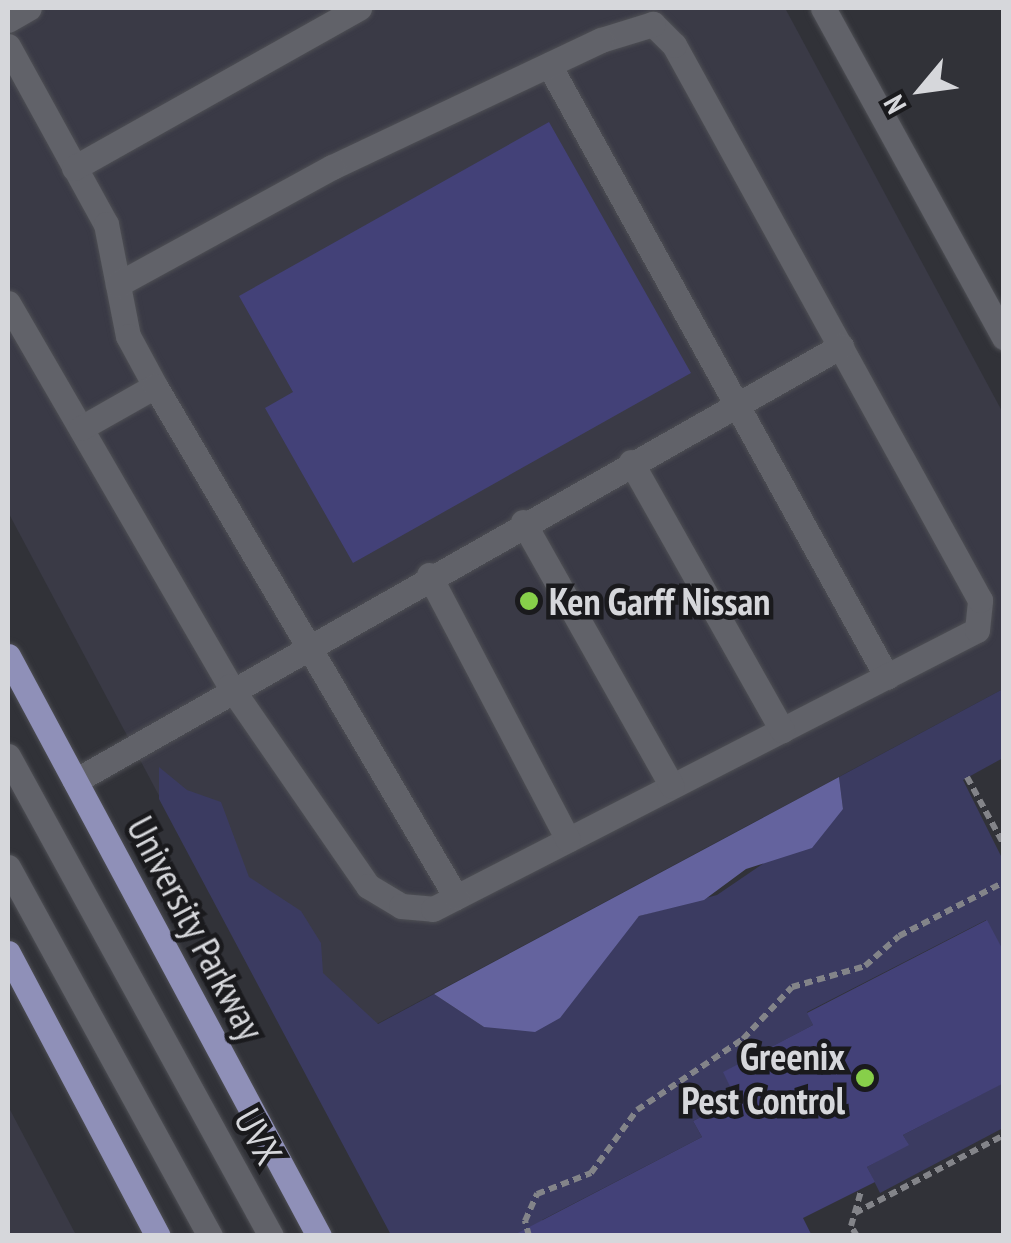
<!DOCTYPE html>
<html>
<head>
<meta charset="utf-8">
<style>
	body { margin:0 }
	#map { position:relative; width:1011px; height:1243px; overflow:hidden; background:#313238; font-family:"PT Sans Narrow",sans-serif }
	div>[style] { position:absolute }
	.built>* { inset:0; background:#3a3a46 }
	.green>* { inset:0; background:#3b3b61 }
	.forest>* { inset:0; background:#64639e }
	.building>* { inset:0; background:#434178 }
	.path>* { height:6px; margin-top:-3px; transform-origin:0; background:repeating-linear-gradient(90deg,#838489 0 8px,transparent 0 13px) }
	.roads { filter:drop-shadow(0 0 2px #4e4f54) drop-shadow(0 0 2px #4e4f54) }
	.lane>* { height:25px; margin:-12.5px; padding:0 12.5px; transform-origin:12.5px; border-radius:12.5px; background:#616269 }
	.street>* { height:25px; margin:-12.5px; padding:0 12.5px; transform-origin:12.5px; border-radius:12.5px; background:#616269 }
	.primary>* { height:25px; margin:-12.5px; padding:0 12.5px; transform-origin:12.5px; border-radius:12.5px; background:#8f90b8 }
	.dots>* { width:28px; height:28px; translate:-50% -50%; box-sizing:border-box; border:5px solid #1a1a1d; border-radius:50% }
	span { translate:-50% -50%; white-space:nowrap; text-align:center; line-height:1.15; -webkit-text-stroke:9px #1a1a1d; paint-order:stroke }
	.poi-label { font-size:38px; color:#d6d7db; font-weight:700 }
	.left { translate:0 -50%; text-align:left }
	.right { translate:-100% -50%; text-align:right }
	.street-label { font-size:38px; color:#d6d7db }
	.frame { position:absolute; inset:0; border:10px solid #d6d7db; pointer-events:none }
	.north { position:absolute; left:871px; top:40px; width:100px; height:100px; -webkit-text-stroke:8px #1a1a1d; paint-order:stroke; rotate:241deg; font-size:28px; font-weight:700; line-height:40px; text-align:center; color:#d6d7db }
	.north::after { content:''; display:block; margin:auto; width:35px; height:45px; background:#d6d7db; clip-path:polygon(50% 0,100% 100%,50% 72%,0 100%) }
</style>
</head>
<body>
<div id="map">
	<div class="built">
		<i style="clip-path:polygon(8px 8px,785px 8px,1003px 413px,1003px 689px,302px 1064px,8px 512px)"></i>
		<i style="clip-path:polygon(8px 1106px,76px 1235px,8px 1235px)"></i>
	</div>
	<div class="green">
		<i style="clip-path:polygon(1003px 689px,1003px 758px,963px 780px,1003px 860px,1003px 952px,986px 920px,807px 1012px,813px 1025px,724px 1072px,736px 1099px,693px 1121px,702px 1137px,542px 1220px,549px 1235px,391px 1235px,159px 799px,159px 767px,187px 790px,221px 802px,249px 877px,301px 911px,321px 943px,323px 973px,378px 1024px,434px 994px,484px 1027px,603px 957px,639px 916px,717px 895px,843px 809px,839px 777px)"></i>
		<i style="clip-path:polygon(1003px 1083px,1003px 1128px,880px 1193px,867px 1167px,908px 1144px,903px 1135px)"></i>
	</div>
	<div class="forest">
		<i style="clip-path:polygon(839px 777px,843px 809px,812px 848px,746px 869px,704px 900px,639px 916px,560px 1018px,535px 1032px,484px 1027px,434px 994px)"></i>
	</div>
	<div class="building">
		<i style="clip-path:polygon(549px 122px,691px 373px,353px 563px,265px 408px,293px 392px,239px 296px)"></i>
		<i style="clip-path:polygon(987px 920px,1004px 952px,1004px 1083px,903px 1135px,909px 1145px,867px 1167px,875px 1182px,803px 1218px,812px 1236px,512px 1236px,702px 1137px,693px 1121px,736px 1099px,723px 1072px,813px 1025px,807px 1013px)"></i>
	</div>
	<div class="path">
		<i style="left:967px;top:777px;width:77px;rotate:61.4deg"></i>
		<i style="left:855px;top:1213px;width:168px;rotate:-27.6deg"></i>
		<i style="left:529px;top:1236px;width:16px;rotate:-105deg"></i>
		<i style="left:525px;top:1221px;width:30px;rotate:-66deg"></i>
		<i style="left:537px;top:1194px;width:58px;rotate:-21.3deg"></i>
		<i style="left:591px;top:1173px;width:78px;rotate:-53.9deg"></i>
		<i style="left:637px;top:1110px;width:128px;rotate:-33.8deg"></i>
		<i style="left:743px;top:1039px;width:71px;rotate:-46.7deg"></i>
		<i style="left:792px;top:987px;width:76px;rotate:-16deg"></i>
		<i style="left:865px;top:966px;width:45px;rotate:-41.4deg"></i>
		<i style="left:899px;top:936px;width:118px;rotate:-27.2deg"></i>
		<i style="left:857px;top:1236px;width:12px;rotate:-121deg"></i>
		<i style="left:851px;top:1226px;width:36px;rotate:-74deg"></i>
	</div>
	<div class="roads">
		<div class="lane">
			<i style="left:8px;top:20px;width:24px;rotate:-30deg"></i>
			<i style="left:8px;top:46px;width:203px;rotate:61.2deg"></i>
			<i style="left:106px;top:224px;width:114px;rotate:78.9deg"></i>
			<i style="left:128px;top:336px;width:57px;rotate:61.6deg"></i>
			<i style="left:549px;top:65px;width:699px;rotate:61.09deg"></i>
			<i style="left:74px;top:168px;width:327px;rotate:-29.3deg"></i>
			<i style="left:8px;top:303px;width:443px;rotate:59.9deg"></i>
			<i style="left:230px;top:686px;width:243px;rotate:55.4deg"></i>
			<i style="left:368px;top:886px;width:39px;rotate:31deg"></i>
			<i style="left:401px;top:906px;width:32px;rotate:5deg"></i>
			<i style="left:433px;top:909px;width:611px;rotate:-27.15deg"></i>
			<i style="left:977px;top:630px;width:30px;rotate:-84deg"></i>
			<i style="left:980px;top:600px;width:634px;rotate:-118.87deg"></i>
			<i style="left:674px;top:45px;width:30px;rotate:-135deg"></i>
			<i style="left:653px;top:24px;width:54px;rotate:162.9deg"></i>
			<i style="left:601px;top:40px;width:297px;rotate:154.7deg"></i>
			<i style="left:332px;top:167px;width:244px;rotate:151.3deg"></i>
			<i style="left:81px;top:428px;width:85px;rotate:-29.6deg"></i>
			<i style="left:155px;top:386px;width:593px;rotate:59.5deg"></i>
			<i style="left:631px;top:462px;width:308px;rotate:60.6deg"></i>
			<i style="left:523px;top:522px;width:303px;rotate:60.6deg"></i>
			<i style="left:429px;top:575px;width:299px;rotate:62.3deg"></i>
			<i style="left:8px;top:756px;width:547px;rotate:61.28deg"></i>
			<i style="left:75px;top:781px;width:881px;rotate:-29.59deg"></i>
			<i style="left:8px;top:867px;width:421px;rotate:61.3deg"></i>
		</div>
		<div class="street">
			<i style="left:823px;top:8px;width:376px;rotate:61.2deg"></i>
		</div>
		<div class="primary">
			<i style="left:8px;top:656px;width:658px;rotate:61.8deg"></i>
			<i style="left:8px;top:953px;width:320px;rotate:62.1deg"></i>
		</div>
	</div>
	<div class="dots">
		<i style="left:529px;top:601px;background:#87cf4a"></i>
		<i style="left:865px;top:1078px;background:#87cf4a"></i>
	</div>
	<div class="poi-label">
		<span class="left" style="left:549px;top:601px">Ken Garff Nissan</span>
		<span class="right" style="left:845px;top:1078px">Greenix<br>Pest Control</span>
	</div>
	<div class="street-label">
		<span style="left:196px;top:928px;rotate:62deg">University Parkway</span>
		<span style="left:259px;top:1136px;rotate:61deg">UVX</span>
	</div>
	<div class="frame"></div>
	<div class="north">N</div>
</div>
</body>
</html>
